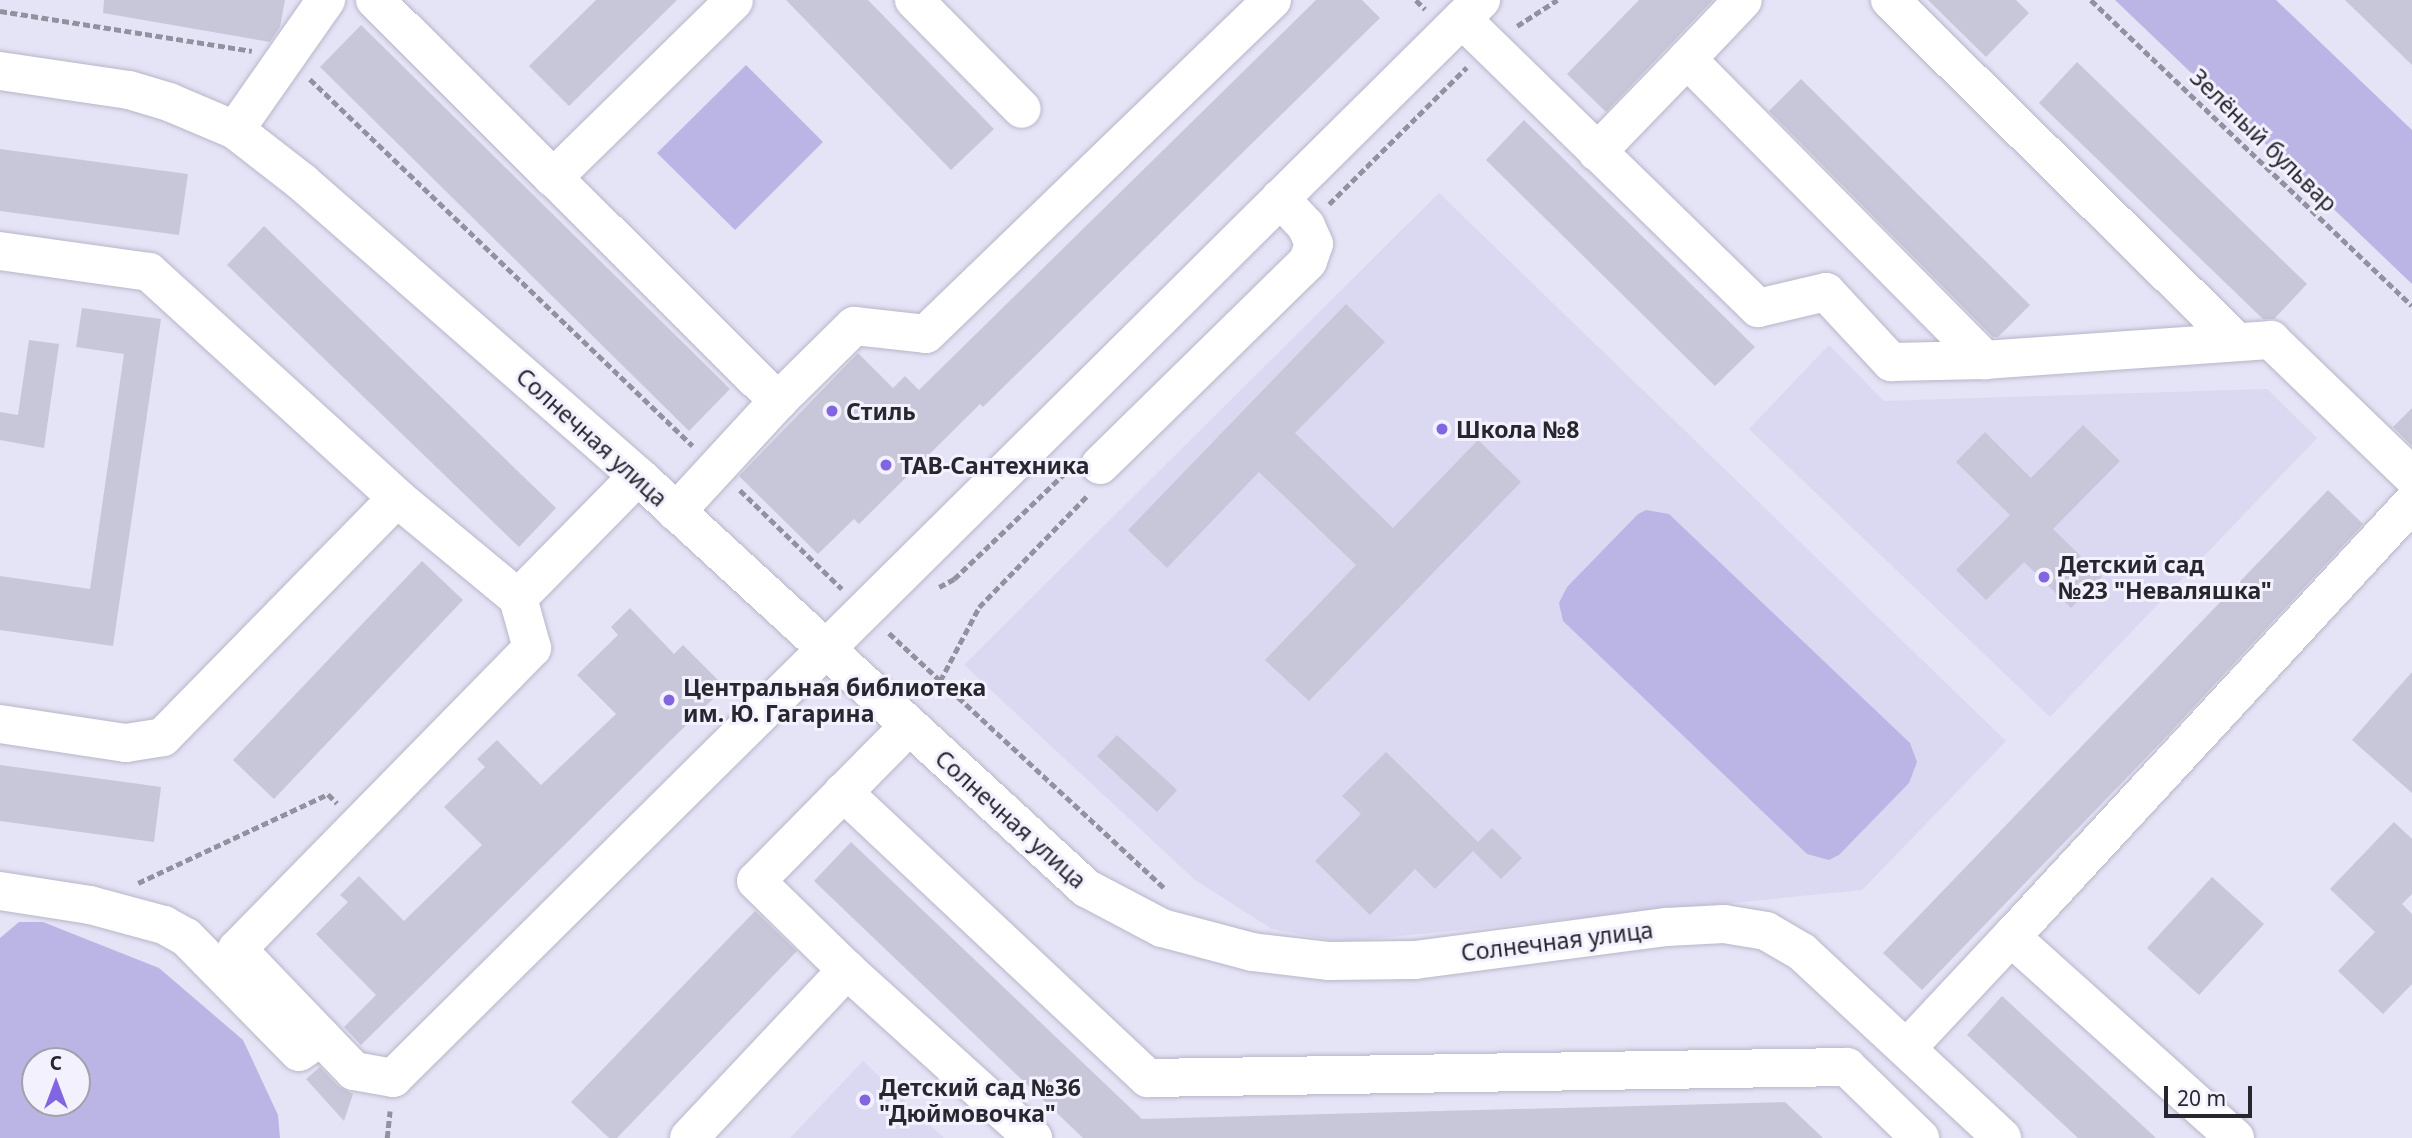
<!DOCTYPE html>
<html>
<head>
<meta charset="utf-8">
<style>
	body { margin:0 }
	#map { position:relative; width:2412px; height:1138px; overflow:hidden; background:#e5e3f6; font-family:"Noto Sans",sans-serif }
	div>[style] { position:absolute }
	.built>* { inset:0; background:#dbd8f2 }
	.green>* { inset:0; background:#bbb5e6 }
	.building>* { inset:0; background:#c8c6d9 }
	.path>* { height:4.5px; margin-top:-2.25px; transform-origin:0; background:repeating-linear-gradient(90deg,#93919f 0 7px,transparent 0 10.5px) }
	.roads { filter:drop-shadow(0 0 2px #b8b6c9) drop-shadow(0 0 2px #b8b6c9) }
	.minor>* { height:38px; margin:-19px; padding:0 19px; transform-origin:19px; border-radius:19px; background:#fff }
	.dots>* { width:19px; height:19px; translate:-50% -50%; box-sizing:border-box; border:4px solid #f2f1fd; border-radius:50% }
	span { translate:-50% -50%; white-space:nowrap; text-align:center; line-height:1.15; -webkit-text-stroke:6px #f2f1fd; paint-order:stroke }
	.street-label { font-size:23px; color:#28272f }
	.poi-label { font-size:23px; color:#28272f; font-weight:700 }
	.left { translate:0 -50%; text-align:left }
	.north { position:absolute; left:21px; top:1047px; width:70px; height:70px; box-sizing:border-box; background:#f2f1fd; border:2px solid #a1a0ab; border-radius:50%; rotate:0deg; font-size:19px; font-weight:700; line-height:28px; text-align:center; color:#28272f }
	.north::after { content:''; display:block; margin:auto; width:24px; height:32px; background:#8266e1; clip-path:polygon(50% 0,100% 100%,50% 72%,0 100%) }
	.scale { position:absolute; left:2164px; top:1086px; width:88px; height:32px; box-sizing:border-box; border:4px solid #28272f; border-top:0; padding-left:9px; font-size:21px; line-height:24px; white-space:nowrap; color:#28272f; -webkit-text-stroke:5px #f2f1fd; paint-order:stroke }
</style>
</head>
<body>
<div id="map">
	<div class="built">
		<i style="clip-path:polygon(1439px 193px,2006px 741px,1862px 890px,1340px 942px,1272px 929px,1195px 880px,964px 665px)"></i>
		<i style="clip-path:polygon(1829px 345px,1884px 401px,2267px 389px,2317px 438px,2050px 717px,1749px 429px)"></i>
		<i style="clip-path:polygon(863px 1061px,944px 1138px,790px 1138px)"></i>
	</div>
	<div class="green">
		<i style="clip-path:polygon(2115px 0,2276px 0,2412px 130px,2412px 284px)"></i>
		<i style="clip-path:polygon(746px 65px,823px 142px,735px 230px,657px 153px)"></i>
		<i style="clip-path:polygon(1646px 510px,1669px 514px,1910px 743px,1917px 762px,1909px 783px,1839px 855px,1829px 860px,1807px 854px,1563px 621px,1559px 603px,1567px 587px,1638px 514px)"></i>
		<i style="clip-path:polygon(evenodd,19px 922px,43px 922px,159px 968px,243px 1040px,278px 1115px,280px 1138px,0 1138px,0 938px,19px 922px,35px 1061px,77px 1061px,77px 1103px,35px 1103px,35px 1061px)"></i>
	</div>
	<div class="building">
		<i style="clip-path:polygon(104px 0,285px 0,280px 27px,270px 42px,103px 13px)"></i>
		<i style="clip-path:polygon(596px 0,677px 0,569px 106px,529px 66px)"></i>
		<i style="clip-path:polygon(786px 0,868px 0,994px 129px,951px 170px)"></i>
		<i style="clip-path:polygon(1316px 0,1362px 0,1380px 18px,983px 407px,980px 404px,859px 524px,854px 519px,818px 554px,739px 476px,858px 353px,893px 388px,905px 376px,919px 390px)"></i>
		<i style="clip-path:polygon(1639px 0,1713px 0,1606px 112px,1567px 74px)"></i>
		<i style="clip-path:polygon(1928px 0,2016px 0,2029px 13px,1986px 57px)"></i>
		<i style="clip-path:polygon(2345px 0,2412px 0,2412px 65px)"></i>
		<i style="clip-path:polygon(361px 25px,730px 389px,689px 431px,320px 67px)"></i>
		<i style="clip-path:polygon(2077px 62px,2307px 284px,2274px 319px,2263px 319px,2039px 103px)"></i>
		<i style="clip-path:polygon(1801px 79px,2030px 305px,1998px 337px,1993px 337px,1769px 111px)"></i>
		<i style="clip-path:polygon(1524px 120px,1755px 347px,1715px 386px,1486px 160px)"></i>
		<i style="clip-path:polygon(0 149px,188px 174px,179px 235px,0 211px)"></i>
		<i style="clip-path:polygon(264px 226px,556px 508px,519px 547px,227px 265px)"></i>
		<i style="clip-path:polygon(1346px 304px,1385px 342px,1295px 433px,1393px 528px,1478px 440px,1521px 482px,1309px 701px,1265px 660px,1356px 565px,1259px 472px,1167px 568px,1128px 530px)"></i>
		<i style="clip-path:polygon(82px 308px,161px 319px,113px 646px,0 630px,0 576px,90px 589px,124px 354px,76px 347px)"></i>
		<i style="clip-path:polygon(29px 340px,59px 344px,44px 448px,0 440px,0 412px,18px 415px)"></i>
		<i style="clip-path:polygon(2412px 408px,2412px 446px,2393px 427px)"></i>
		<i style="clip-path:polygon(2083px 425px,2120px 461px,2053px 529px,2102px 577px,2071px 608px,2024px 562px,1986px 600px,1956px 570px,2010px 515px,1956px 462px,1985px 432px,2031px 478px)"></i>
		<i style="clip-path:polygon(2328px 490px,2363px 524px,2163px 740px,1922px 990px,1883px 953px)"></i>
		<i style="clip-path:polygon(422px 561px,463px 600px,274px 799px,233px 760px)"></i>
		<i style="clip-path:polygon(630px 608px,674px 654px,683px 645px,725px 687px,361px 1045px,344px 1027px,376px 995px,316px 934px,348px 902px,340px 895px,359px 876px,404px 921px,482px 845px,444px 807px,485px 767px,477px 759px,497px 740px,541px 785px,616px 714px,577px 675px,618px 635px,611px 627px)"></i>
		<i style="clip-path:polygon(2412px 672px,2412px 793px,2352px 740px)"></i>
		<i style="clip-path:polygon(1117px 735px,1177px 790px,1157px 812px,1097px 756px)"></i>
		<i style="clip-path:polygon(1386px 752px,1478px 842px,1492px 828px,1522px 858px,1501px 879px,1473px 851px,1435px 889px,1415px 869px,1370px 915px,1315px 861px,1361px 814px,1342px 796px)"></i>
		<i style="clip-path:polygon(0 765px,161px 787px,154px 842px,0 821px)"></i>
		<i style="clip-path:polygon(2394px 822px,2412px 839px,2412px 894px,2402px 904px,2412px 914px,2412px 984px,2383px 1014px,2338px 971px,2375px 932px,2330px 889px)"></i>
		<i style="clip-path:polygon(851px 842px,1142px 1119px,1785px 1102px,1823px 1138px,1083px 1138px,814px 881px)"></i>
		<i style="clip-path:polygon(2212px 877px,2264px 924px,2199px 995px,2147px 948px)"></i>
		<i style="clip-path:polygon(755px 911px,797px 951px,617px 1138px,609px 1138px,571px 1102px)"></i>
		<i style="clip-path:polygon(2002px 996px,2156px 1138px,2078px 1138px,1967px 1035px)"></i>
		<i style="clip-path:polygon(320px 1067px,338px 1086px,353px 1094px,344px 1121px,306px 1079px)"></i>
	</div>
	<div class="path">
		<i style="left:1416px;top:0;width:13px;rotate:45deg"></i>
		<i style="left:2091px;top:0;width:443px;rotate:43.6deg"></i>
		<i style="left:0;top:11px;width:255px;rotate:9deg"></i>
		<i style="left:1517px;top:26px;width:48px;rotate:-33deg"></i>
		<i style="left:310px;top:79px;width:530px;rotate:43.78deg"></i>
		<i style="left:1329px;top:204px;width:194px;rotate:-44.8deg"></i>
		<i style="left:740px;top:490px;width:142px;rotate:44.1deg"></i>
		<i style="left:939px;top:587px;width:17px;rotate:-28deg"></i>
		<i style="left:954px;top:579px;width:159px;rotate:-43.7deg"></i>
		<i style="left:889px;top:633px;width:376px;rotate:42.8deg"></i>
		<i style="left:940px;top:681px;width:84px;rotate:-62.2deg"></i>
		<i style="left:979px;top:607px;width:156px;rotate:-45.8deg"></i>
		<i style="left:138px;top:883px;width:210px;rotate:-25.1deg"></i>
		<i style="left:328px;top:794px;width:13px;rotate:45deg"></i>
		<i style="left:387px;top:1138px;width:27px;rotate:-84deg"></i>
	</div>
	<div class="roads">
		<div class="minor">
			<i style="left:375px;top:0;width:569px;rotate:44.86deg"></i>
			<i style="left:914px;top:0;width:153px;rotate:45.3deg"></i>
			<i style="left:1890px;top:0;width:486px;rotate:44.6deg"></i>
			<i style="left:1462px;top:19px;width:414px;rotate:44.3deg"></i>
			<i style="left:1758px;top:308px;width:70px;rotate:-13.2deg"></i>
			<i style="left:1826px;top:292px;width:96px;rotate:47.1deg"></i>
			<i style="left:1891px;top:362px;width:94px;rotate:-1.2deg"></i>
			<i style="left:1985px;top:360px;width:287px;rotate:-4deg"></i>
			<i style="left:2271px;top:340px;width:196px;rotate:44deg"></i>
			<i style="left:1687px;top:59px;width:81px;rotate:-46.5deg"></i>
			<i style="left:0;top:71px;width:130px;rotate:8.4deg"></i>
			<i style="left:129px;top:90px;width:42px;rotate:16.7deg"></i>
			<i style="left:169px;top:102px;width:72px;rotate:23deg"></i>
			<i style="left:235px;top:130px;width:85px;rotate:37.8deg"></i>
			<i style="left:302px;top:182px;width:446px;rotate:41.2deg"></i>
			<i style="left:638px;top:476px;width:609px;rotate:42.6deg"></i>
			<i style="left:1086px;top:888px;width:86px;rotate:27.8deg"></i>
			<i style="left:1162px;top:928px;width:93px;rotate:14.9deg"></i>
			<i style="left:1252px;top:952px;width:78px;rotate:6.7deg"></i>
			<i style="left:1329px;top:961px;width:86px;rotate:-0.7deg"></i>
			<i style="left:1415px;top:960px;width:254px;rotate:-7.5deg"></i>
			<i style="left:1667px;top:927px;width:57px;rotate:-3deg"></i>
			<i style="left:1724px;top:924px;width:43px;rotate:9.5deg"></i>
			<i style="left:1766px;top:931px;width:42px;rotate:30.3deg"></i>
			<i style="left:1802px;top:952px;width:273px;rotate:42.9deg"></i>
			<i style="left:235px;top:130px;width:159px;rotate:-55deg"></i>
			<i style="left:1597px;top:152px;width:129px;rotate:-45.9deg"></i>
			<i style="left:1687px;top:59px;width:424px;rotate:45.3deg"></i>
			<i style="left:553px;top:178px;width:253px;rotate:-44.4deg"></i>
			<i style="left:0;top:251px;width:150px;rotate:8deg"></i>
			<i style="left:149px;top:272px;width:336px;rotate:42.3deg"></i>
			<i style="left:397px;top:498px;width:157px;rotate:39.6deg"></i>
			<i style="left:518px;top:598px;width:52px;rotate:74.4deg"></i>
			<i style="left:532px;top:648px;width:421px;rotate:134.4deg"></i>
			<i style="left:237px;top:949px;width:169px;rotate:46.2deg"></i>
			<i style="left:354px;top:1071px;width:40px;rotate:10deg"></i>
			<i style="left:393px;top:1078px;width:1532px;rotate:-44.74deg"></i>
			<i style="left:1100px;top:465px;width:291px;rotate:-44.4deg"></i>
			<i style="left:1308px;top:261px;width:18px;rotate:-71deg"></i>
			<i style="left:1314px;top:244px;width:20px;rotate:-114deg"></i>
			<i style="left:1306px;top:226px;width:38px;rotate:-133deg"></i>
			<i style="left:676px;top:512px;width:151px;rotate:-47.4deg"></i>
			<i style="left:778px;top:401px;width:107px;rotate:-44.6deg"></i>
			<i style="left:854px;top:326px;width:72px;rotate:6.3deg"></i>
			<i style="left:926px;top:334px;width:481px;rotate:-44deg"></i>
			<i style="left:518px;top:598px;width:171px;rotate:-45.5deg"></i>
			<i style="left:0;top:724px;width:127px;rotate:8.6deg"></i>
			<i style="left:126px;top:743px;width:37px;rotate:-9deg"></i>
			<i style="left:163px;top:737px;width:334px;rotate:-45.6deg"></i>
			<i style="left:908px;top:727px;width:216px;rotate:134.6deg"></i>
			<i style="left:756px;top:881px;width:127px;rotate:44.4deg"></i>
			<i style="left:847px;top:970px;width:251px;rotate:42.1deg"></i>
			<i style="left:843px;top:792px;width:418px;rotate:43.2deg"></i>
			<i style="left:1148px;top:1078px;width:699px;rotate:-0.9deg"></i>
			<i style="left:1847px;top:1067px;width:102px;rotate:44.2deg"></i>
			<i style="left:0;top:891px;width:91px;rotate:8.8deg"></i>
			<i style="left:90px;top:905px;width:77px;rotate:15.1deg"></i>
			<i style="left:164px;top:925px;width:25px;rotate:29deg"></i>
			<i style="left:186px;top:937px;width:161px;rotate:45.5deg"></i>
			<i style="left:299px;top:1052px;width:27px;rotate:-34deg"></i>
			<i style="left:2011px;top:937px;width:591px;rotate:-47.26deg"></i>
			<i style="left:1907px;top:1048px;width:152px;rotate:-46.9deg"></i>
			<i style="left:2011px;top:937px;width:301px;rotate:41.9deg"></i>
			<i style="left:689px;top:1138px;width:231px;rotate:-46.8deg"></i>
		</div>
	</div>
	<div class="dots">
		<i style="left:832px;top:411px;background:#8266e1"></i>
		<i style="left:1442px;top:429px;background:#8266e1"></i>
		<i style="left:886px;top:465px;background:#8266e1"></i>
		<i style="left:2044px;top:577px;background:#8266e1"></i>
		<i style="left:669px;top:700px;background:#8266e1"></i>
		<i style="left:865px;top:1100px;background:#8266e1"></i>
	</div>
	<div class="street-label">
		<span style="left:2264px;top:140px;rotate:44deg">Зелёный бульвар</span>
		<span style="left:592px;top:437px;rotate:42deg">Солнечная улица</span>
		<span style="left:1011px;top:819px;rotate:42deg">Солнечная улица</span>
		<span style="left:1557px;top:941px;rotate:-7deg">Солнечная улица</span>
	</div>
	<div class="poi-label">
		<span class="left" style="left:846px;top:411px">Стиль</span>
		<span class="left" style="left:1456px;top:429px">Школа №8</span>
		<span class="left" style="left:900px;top:465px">ТАВ-Сантехника</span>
		<span class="left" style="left:2058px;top:577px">Детский сад<br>№23 "Неваляшка"</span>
		<span class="left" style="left:683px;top:700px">Центральная библиотека<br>им. Ю. Гагарина</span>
		<span class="left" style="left:879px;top:1100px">Детский сад №36<br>"Дюймовочка"</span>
	</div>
	<div class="north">С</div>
	<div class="scale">20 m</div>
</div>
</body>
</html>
